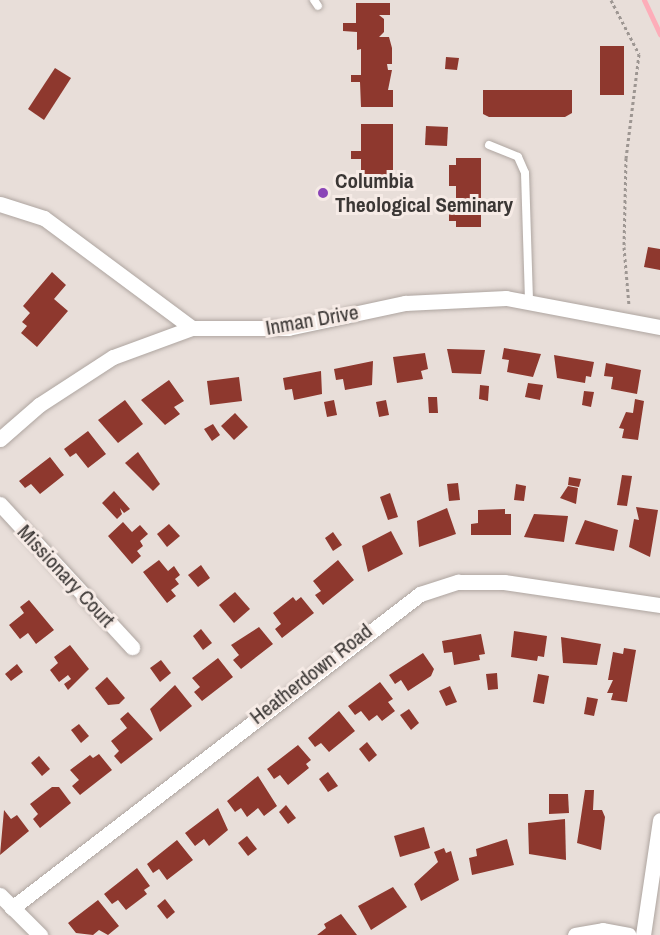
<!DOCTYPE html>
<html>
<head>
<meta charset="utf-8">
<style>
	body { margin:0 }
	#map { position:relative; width:660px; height:935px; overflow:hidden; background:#e8ded9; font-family:"Archivo Narrow",sans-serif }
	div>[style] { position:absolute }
	.stream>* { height:5px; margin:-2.5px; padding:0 2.5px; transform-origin:2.5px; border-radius:2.5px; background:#fdadb9 }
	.building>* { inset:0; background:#8e382e }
	.path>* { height:3px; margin-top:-1.5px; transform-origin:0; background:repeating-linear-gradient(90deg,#9d9692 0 3px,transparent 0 6px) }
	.roads { filter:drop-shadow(0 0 2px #aea5a0) drop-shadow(0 0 2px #aea5a0) }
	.lane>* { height:8px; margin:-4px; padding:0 4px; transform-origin:4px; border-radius:4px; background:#fff }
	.street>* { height:15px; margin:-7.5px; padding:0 7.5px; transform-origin:7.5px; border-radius:7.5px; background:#fff }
	.dots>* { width:16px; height:16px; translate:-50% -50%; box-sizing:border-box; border:3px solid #f6ebe6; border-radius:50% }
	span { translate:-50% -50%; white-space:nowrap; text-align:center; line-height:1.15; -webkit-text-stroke:6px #f6ebe6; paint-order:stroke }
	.poi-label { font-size:21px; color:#3b3735; font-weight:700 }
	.left { translate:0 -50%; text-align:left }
	.street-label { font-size:21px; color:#3b3735 }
</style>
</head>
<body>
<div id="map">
	<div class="stream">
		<i style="left:644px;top:0;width:38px;rotate:65deg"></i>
	</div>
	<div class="building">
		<i style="clip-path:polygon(356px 3px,390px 3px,390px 15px,379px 15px,384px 19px,384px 32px,379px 37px,389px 37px,392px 48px,392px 64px,387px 64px,388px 70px,392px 70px,388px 90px,393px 90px,393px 107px,361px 107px,360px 82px,351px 82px,351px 75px,361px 75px,361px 49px,357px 50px,357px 32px,343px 31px,343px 23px,356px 23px)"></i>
		<i style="clip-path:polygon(600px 46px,624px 46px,624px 95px,600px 95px)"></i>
		<i style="clip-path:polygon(446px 57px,459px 58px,457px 70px,445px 69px)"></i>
		<i style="clip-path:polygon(55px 68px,71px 78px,44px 120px,28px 109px)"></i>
		<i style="clip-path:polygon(483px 90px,572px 90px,572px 113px,565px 117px,489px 117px,483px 114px)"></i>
		<i style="clip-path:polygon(361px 124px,393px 124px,393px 184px,361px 184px,361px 159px,351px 159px,351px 151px,361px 151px)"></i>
		<i style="clip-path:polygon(426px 126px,448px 127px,447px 146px,425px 145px)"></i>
		<i style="clip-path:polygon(456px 158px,481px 158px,481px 227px,456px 227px,456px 221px,449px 221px,449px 200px,456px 200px,456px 186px,449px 186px,449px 165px,456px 165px)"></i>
		<i style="clip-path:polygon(648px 247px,660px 249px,660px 270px,644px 267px)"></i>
		<i style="clip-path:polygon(52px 272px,66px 285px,54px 299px,68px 311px,37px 347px,21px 333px,27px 326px,22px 322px,30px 313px,23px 306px)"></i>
		<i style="clip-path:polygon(504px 348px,541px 354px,533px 377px,507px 372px,509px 360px,502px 359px)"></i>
		<i style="clip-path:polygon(447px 349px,485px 350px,481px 374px,452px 373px)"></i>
		<i style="clip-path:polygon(425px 353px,428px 369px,421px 371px,423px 379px,397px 383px,393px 357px)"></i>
		<i style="clip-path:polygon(554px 355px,594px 362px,591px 377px,586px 376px,585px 383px,557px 378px)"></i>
		<i style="clip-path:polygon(373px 361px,372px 385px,345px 390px,343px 379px,336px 380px,334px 369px)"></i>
		<i style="clip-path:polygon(606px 363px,641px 370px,637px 394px,611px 389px,613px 377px,604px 376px)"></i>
		<i style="clip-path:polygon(321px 371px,322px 394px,294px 400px,292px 389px,285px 390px,283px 378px)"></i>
		<i style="clip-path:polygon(239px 377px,242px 401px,210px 405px,207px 381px)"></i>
		<i style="clip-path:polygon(169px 380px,184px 401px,174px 407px,180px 414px,165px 425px,141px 400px)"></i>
		<i style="clip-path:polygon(528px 383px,543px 385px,540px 400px,525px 397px)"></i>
		<i style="clip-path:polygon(480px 385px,489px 386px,488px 401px,479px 399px)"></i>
		<i style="clip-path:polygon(584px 391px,594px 392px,591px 407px,582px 405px)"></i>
		<i style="clip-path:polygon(428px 397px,437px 397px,438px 413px,429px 413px)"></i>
		<i style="clip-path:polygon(635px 399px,644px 401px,638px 440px,622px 438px,624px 429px,619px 428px,626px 412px,633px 413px)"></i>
		<i style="clip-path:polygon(125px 400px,143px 424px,118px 443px,98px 420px)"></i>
		<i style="clip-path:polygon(334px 400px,337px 415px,327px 417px,324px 402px)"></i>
		<i style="clip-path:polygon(386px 400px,389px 415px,379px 417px,376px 402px)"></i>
		<i style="clip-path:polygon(235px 413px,248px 427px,234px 440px,221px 426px)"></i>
		<i style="clip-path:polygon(213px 424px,220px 435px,212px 441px,204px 429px)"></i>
		<i style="clip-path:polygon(88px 431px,106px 454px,88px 468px,76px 453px,70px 457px,64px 449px)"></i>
		<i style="clip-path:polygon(138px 452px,160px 484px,153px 491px,125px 463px)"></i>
		<i style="clip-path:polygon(50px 457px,64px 475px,40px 494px,31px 484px,25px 488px,19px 481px)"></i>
		<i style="clip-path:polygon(622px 475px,632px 476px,627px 506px,617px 505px)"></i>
		<i style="clip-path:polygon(569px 477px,581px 479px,579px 487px,568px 485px)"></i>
		<i style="clip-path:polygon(458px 483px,460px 500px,449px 501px,447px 484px)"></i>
		<i style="clip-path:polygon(516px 484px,526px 486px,524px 501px,514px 500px)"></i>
		<i style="clip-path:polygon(568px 486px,578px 488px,576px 504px,560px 498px)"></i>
		<i style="clip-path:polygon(114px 491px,130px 509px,124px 513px,120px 508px,122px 514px,117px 519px,102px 503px)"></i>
		<i style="clip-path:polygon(390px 493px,398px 517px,388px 520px,380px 497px)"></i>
		<i style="clip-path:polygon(636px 507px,658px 510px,650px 557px,629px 547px,634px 519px,639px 520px)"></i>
		<i style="clip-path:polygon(447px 508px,456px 534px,419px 547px,417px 521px)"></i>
		<i style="clip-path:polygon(505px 509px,505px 514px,511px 514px,511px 535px,471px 535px,471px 524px,478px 523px,478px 510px)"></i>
		<i style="clip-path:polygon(534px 514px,568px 516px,564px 542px,524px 537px)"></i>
		<i style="clip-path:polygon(585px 520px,618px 530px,614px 551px,575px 544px)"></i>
		<i style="clip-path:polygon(123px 522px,132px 532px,140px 525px,148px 534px,140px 541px,143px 546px,137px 551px,141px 556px,132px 564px,108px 536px)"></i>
		<i style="clip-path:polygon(169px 524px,180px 536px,167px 547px,157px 534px)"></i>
		<i style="clip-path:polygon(391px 531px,403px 554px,368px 572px,362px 546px)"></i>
		<i style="clip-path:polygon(333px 532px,342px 545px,333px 551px,325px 538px)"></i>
		<i style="clip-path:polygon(159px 560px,168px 571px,174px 566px,180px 575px,175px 579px,179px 584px,171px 590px,176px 596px,167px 603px,143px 572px)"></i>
		<i style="clip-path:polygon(338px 560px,354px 580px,323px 605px,315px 595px,321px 591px,313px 581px)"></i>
		<i style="clip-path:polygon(201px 565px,210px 578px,198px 587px,188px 575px)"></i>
		<i style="clip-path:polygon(235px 592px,250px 609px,234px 623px,219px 605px)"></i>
		<i style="clip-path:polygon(293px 597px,296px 601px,301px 597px,314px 613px,282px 638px,275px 629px,281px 624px,273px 613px)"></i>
		<i style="clip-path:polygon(29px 600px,54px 630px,36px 644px,28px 633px,20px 639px,9px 625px,24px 613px,20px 607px)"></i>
		<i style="clip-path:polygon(259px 627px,273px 644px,241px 669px,233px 660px,239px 655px,231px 645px)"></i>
		<i style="clip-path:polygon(201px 629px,212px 643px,203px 650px,193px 636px)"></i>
		<i style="clip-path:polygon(514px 631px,547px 636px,544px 657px,538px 656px,537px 661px,511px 657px)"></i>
		<i style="clip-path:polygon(481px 634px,485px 654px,479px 655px,480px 660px,454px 665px,452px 652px,444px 653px,442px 641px)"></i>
		<i style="clip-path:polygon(561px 637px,601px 644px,597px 665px,563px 663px)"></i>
		<i style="clip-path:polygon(70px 645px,89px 669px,68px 690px,64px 684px,71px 679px,68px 675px,59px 682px,50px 670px,58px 663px,54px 657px)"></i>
		<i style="clip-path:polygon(624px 648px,636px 650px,627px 702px,611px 700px,613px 693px,607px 693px,613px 680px,608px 680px,613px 652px,623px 654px)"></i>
		<i style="clip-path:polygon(423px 653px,434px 669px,431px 676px,408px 691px,401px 680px,395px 684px,389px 675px)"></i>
		<i style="clip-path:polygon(218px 658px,233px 677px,202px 701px,194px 692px,200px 687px,192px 678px)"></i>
		<i style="clip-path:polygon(161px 660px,171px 673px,160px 682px,150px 668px)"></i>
		<i style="clip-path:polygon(17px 664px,23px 672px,11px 681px,5px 674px)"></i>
		<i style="clip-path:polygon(497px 673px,498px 689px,488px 690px,486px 674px)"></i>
		<i style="clip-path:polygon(538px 674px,549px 676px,544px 704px,533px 702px)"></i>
		<i style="clip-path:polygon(107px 677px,125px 698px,119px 704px,108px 705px,95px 688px)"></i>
		<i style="clip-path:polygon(380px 682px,393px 699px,388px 702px,395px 711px,382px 721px,377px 715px,369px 721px,361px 711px,355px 715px,348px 706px)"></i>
		<i style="clip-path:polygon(175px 685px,192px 706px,160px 732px,150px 709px)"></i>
		<i style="clip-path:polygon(450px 686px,457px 702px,446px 706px,439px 691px)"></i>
		<i style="clip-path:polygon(587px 697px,598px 699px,594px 716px,584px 714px)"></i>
		<i style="clip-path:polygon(409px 709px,419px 723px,411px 730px,400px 715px)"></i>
		<i style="clip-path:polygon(339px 711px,355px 731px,329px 752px,321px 743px,315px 747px,308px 738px)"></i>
		<i style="clip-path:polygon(128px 712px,153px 739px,121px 764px,114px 756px,119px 751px,111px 741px,127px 728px,120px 719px)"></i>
		<i style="clip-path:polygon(79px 724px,89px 736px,81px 743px,71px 730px)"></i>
		<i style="clip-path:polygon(367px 742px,377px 755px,369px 762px,359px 749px)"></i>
		<i style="clip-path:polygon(298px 745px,311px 760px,306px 764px,309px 768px,288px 785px,280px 775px,274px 779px,267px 769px)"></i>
		<i style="clip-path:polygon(99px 754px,112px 770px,80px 795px,72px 786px,79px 780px,70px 770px,90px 755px,93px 758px)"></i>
		<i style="clip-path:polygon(39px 756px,50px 769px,42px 776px,31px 763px)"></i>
		<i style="clip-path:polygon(328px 772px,338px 786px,328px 792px,319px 779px)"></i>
		<i style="clip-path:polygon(258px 776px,277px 806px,264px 816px,258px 808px,247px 817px,241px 808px,235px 812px,227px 801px)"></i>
		<i style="clip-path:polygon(52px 787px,59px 787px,71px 803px,40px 828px,33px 819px,38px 814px,30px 804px)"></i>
		<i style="clip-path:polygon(585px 790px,594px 790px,593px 810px,602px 810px,605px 817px,601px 850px,577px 843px)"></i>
		<i style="clip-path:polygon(549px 794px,568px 794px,569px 813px,549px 814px)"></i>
		<i style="clip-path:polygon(286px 805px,296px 818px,288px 824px,279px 812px)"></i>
		<i style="clip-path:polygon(218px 808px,228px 830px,209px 846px,204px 839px,195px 846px,185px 833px)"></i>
		<i style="clip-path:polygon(4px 810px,11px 819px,17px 815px,29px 831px,0 855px)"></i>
		<i style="clip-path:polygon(565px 819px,566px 860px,529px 854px,528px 823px)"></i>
		<i style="clip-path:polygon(424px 827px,430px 848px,400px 857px,394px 836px)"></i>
		<i style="clip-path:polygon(247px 836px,257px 849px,248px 856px,238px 843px)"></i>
		<i style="clip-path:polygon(507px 839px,514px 865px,472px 875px,469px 858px,477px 856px,476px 849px)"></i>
		<i style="clip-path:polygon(177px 840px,193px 860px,167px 880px,159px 869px,153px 873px,147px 864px)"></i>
		<i style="clip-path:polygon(444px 848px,446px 853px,451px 851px,459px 880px,421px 901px,414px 884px,438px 862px,434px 852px)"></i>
		<i style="clip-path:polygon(137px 868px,150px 886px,144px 890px,147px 894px,126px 910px,118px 900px,112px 904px,104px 894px)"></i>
		<i style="clip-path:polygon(393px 887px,407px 907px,371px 930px,358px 906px)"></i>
		<i style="clip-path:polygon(165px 899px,175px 912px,167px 919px,157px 906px)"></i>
		<i style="clip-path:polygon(98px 900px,119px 926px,108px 935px,99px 930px,93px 935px,76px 933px,68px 923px)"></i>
		<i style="clip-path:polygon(341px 914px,357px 935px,317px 935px,326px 928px,324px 924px)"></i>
	</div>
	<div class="path">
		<i style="left:611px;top:0;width:61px;rotate:62.6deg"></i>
		<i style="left:639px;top:54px;width:105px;rotate:97.1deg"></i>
		<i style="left:626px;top:158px;width:89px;rotate:91.3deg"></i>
		<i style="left:624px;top:247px;width:58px;rotate:85.1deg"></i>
	</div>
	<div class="roads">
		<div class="lane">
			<i style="left:314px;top:0;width:7px;rotate:56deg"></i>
			<i style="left:489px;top:145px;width:31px;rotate:22deg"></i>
			<i style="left:518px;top:157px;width:17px;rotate:66deg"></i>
			<i style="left:525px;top:173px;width:130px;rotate:88.2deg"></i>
		</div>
		<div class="street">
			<i style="left:0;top:204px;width:46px;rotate:17.7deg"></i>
			<i style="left:44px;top:218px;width:184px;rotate:36.6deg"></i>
			<i style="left:192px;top:328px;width:96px"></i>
			<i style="left:288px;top:328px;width:120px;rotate:-12.1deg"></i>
			<i style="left:405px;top:303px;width:101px;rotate:-2.8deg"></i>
			<i style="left:506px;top:298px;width:157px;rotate:10.7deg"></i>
			<i style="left:0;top:439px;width:52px;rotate:-41.1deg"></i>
			<i style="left:39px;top:405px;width:88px;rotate:-33deg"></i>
			<i style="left:113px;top:357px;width:84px;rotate:-20.2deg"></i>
			<i style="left:0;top:504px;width:195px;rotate:47.3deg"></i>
			<i style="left:0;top:895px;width:57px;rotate:45deg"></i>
			<i style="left:12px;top:908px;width:515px;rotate:-37.58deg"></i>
			<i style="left:420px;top:594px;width:40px;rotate:-18deg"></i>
			<i style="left:458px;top:582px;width:46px"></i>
			<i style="left:504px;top:582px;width:158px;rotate:8.4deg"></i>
			<i style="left:575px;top:935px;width:28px;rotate:-10deg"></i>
			<i style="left:603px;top:930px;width:26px;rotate:11deg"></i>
			<i style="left:643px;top:935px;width:116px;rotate:-81.6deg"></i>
		</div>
	</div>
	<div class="dots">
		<i style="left:323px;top:193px;background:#8a44b7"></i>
	</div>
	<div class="poi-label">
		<span class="left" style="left:335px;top:193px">Columbia<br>Theological Seminary</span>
	</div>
	<div class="street-label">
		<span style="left:312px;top:320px;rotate:-10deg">Inman Drive</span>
		<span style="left:66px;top:576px;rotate:47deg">Missionary Court</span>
		<span style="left:311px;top:674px;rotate:-38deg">Heatherdown Road</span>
	</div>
</div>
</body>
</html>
